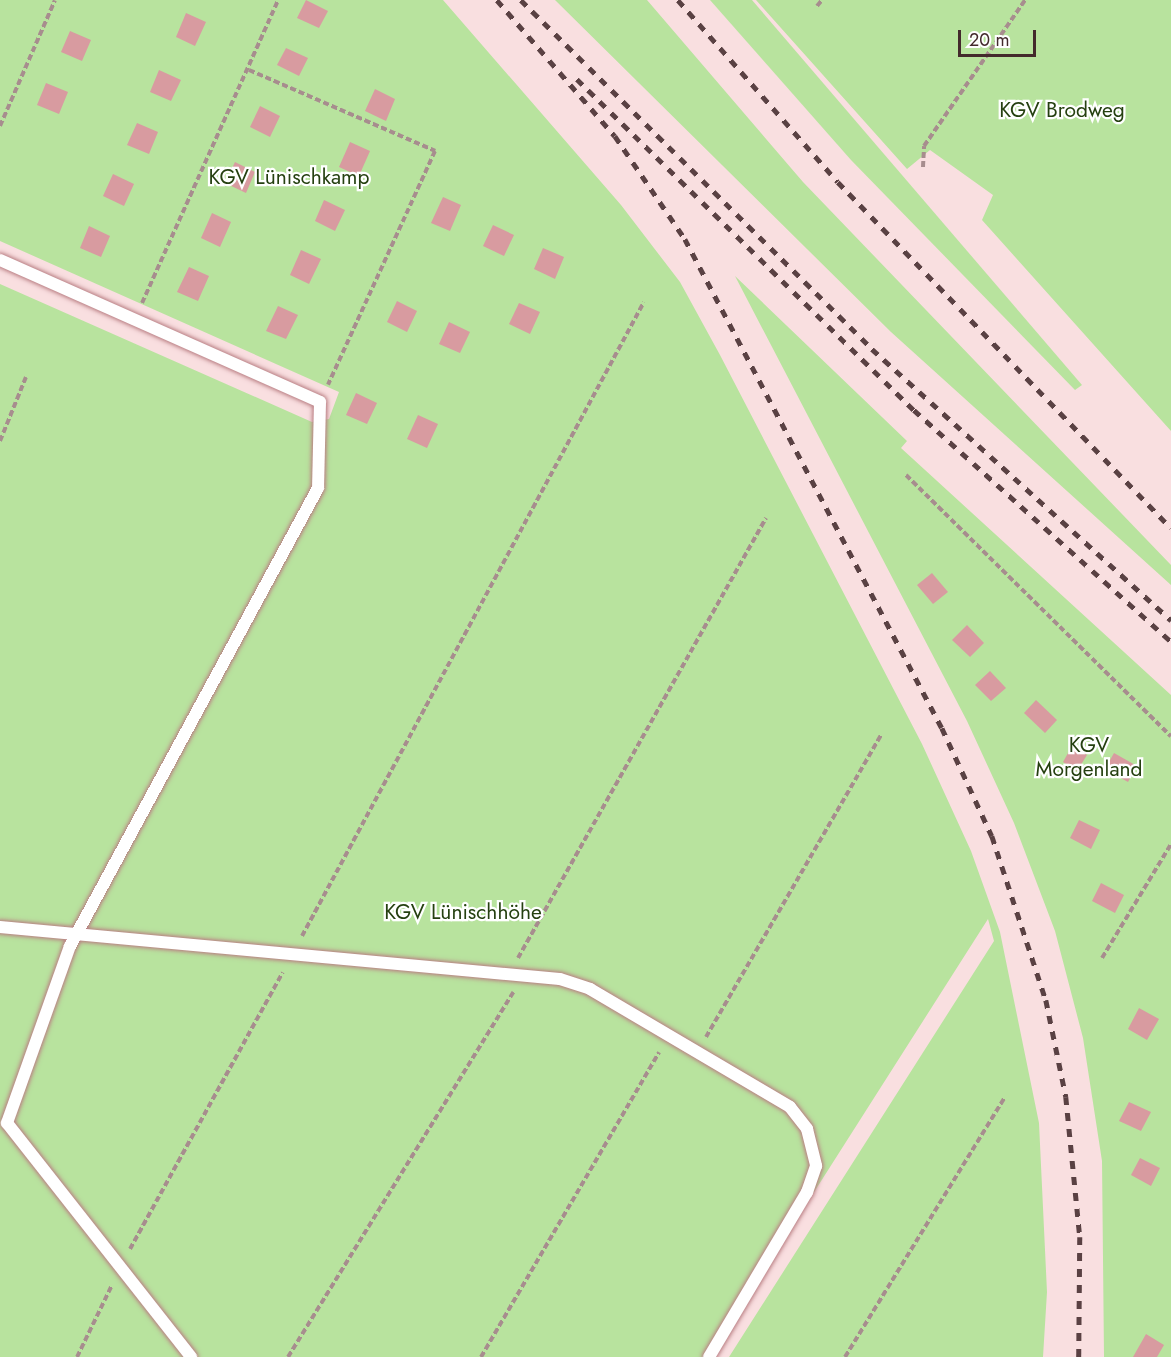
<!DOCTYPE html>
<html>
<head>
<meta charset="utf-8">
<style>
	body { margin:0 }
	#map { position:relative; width:1171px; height:1357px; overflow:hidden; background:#f9dfe0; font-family:Jost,sans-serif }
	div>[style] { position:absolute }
	.green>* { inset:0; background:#b8e39e }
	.building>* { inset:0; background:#d89ba0 }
	.path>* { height:4px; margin-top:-2px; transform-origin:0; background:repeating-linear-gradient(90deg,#a78d8e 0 6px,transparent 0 9px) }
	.roads { filter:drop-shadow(0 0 2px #b97e83) drop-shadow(0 0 2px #b97e83) }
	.lane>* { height:12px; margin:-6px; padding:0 6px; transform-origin:6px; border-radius:6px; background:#fff }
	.rail>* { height:4.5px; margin-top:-2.25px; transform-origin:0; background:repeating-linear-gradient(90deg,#5a4143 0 8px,transparent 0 16px) }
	span { translate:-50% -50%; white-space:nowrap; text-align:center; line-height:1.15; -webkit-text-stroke:4.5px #fff; paint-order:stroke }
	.park-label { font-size:21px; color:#254010 }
	.scale { position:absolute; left:958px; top:30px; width:78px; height:27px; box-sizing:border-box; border:3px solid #432a2c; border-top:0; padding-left:8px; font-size:18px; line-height:21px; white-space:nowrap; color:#432a2c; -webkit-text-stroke:4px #fff; paint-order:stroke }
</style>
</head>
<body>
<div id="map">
	<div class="green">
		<i style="clip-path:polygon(0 0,443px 0,621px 205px,680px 282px,720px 355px,922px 744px,971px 851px,1000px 932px,1039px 1123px,1047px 1292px,1043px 1357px,729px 1357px,994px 941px,988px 919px,709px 1357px,0 1357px,0 284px,312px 422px,329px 419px,339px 392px,0 241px)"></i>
		<i style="clip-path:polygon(555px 0,647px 0,803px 182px,1171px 565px,1171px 585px,891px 332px)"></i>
		<i style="clip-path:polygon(710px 0,752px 0,1082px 385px,1075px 390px,851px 160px)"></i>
		<i style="clip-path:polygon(756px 0,1171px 0,1171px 431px,982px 220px,993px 195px,930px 150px,907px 169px)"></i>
		<i style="clip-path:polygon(735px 276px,907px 441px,901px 448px,1171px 695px,1171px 1357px,1104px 1357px,1102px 1161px,1083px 1038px,1055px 931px,1014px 823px,967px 721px)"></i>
	</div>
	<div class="building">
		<i style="clip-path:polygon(306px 0,328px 11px,319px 28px,297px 18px)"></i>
		<i style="clip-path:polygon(186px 13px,206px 22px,195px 46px,176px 37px)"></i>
		<i style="clip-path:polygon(70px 31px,91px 40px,82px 61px,61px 52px)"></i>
		<i style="clip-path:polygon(286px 48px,308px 58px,299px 76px,277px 65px)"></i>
		<i style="clip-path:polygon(159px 70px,181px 80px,171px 101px,150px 92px)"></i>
		<i style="clip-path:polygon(46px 83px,68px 92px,59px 114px,37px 105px)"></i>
		<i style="clip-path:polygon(375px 89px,395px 99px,386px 121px,365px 111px)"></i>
		<i style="clip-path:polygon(260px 106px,280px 116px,270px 137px,250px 127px)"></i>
		<i style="clip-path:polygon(137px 123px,158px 132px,149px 154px,127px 145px)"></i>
		<i style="clip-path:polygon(350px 142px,370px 151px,359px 176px,339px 167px)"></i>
		<i style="clip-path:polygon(235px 162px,255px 172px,246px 193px,225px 183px)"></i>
		<i style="clip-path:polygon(113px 174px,134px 184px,124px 206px,103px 196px)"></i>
		<i style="clip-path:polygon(443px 197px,461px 205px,450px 231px,431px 223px)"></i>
		<i style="clip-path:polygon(324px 200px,345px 210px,335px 231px,315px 221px)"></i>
		<i style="clip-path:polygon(212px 213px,231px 222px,220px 247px,201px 238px)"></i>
		<i style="clip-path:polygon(493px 225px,514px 235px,504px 256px,483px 246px)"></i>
		<i style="clip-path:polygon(89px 226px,110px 236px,101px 257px,80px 248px)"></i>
		<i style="clip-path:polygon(543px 248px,564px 257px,555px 279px,534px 269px)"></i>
		<i style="clip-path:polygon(301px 250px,321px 259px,309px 284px,290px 275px)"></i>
		<i style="clip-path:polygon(189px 267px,209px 276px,198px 301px,177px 292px)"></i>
		<i style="clip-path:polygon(397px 301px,417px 311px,407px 332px,387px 322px)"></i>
		<i style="clip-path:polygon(519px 303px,540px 312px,530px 334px,509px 324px)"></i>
		<i style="clip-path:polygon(278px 306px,298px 315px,286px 339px,266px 331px)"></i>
		<i style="clip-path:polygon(449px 322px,470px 332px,460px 353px,439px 344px)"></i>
		<i style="clip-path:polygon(356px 393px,377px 403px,367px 424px,346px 415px)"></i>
		<i style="clip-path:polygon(418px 415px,438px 424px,427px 448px,407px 439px)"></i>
		<i style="clip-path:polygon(932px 573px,948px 592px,933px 604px,917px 585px)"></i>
		<i style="clip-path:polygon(967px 625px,984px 643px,970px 657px,952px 640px)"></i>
		<i style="clip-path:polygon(990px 671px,1006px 688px,991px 701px,975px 685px)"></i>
		<i style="clip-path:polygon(1036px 700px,1057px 720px,1045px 733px,1024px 713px)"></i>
		<i style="clip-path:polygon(1072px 746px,1087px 755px,1077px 771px,1063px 762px)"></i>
		<i style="clip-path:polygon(1114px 753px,1137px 766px,1128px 782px,1105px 769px)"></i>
		<i style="clip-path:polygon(1079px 820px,1100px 830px,1091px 849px,1070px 838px)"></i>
		<i style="clip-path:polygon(1101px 883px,1124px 895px,1115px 913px,1092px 901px)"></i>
		<i style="clip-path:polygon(1139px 1008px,1159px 1019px,1147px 1040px,1128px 1029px)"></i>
		<i style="clip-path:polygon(1129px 1102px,1151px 1112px,1141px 1131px,1119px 1121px)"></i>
		<i style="clip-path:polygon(1140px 1158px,1160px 1168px,1151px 1186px,1131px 1175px)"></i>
		<i style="clip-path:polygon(1146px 1334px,1164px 1345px,1157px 1357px,1133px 1357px)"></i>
	</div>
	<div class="path">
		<i style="left:817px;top:6px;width:8px;rotate:-50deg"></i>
		<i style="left:249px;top:70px;width:203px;rotate:23.5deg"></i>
		<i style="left:435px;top:151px;width:257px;rotate:114.6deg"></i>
		<i style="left:0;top:126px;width:137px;rotate:-66.4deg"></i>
		<i style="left:923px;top:167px;width:21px;rotate:-87deg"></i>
		<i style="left:924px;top:146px;width:178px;rotate:-55.3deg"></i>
		<i style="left:142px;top:303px;width:332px;rotate:-65.8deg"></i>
		<i style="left:0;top:441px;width:69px;rotate:-67.9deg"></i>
		<i style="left:906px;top:475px;width:372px;rotate:44.6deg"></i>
		<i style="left:302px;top:936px;width:720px;rotate:-61.66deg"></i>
		<i style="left:518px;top:958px;width:505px;rotate:-60.59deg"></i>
		<i style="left:1102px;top:958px;width:133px;rotate:-58.8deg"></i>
		<i style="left:706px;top:1037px;width:349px;rotate:-59.9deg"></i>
		<i style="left:130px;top:1249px;width:316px;rotate:-61.1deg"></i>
		<i style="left:77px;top:1357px;width:80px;rotate:-64.1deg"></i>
		<i style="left:288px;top:1357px;width:429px;rotate:-58.3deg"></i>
		<i style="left:481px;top:1357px;width:353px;rotate:-59.7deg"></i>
		<i style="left:845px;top:1357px;width:305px;rotate:-58.4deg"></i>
	</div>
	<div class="roads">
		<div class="lane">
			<i style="left:0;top:260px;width:350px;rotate:23.9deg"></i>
			<i style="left:320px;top:402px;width:86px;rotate:91.3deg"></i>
			<i style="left:318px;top:488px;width:521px;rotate:118.43deg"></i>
			<i style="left:70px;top:946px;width:188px;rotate:109.6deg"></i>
			<i style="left:7px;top:1123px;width:298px;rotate:51.8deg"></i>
			<i style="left:0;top:927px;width:562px;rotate:5.31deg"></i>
			<i style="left:560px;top:979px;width:32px;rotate:18deg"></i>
			<i style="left:590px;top:989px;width:232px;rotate:30.5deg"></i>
			<i style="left:790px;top:1107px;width:28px;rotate:52deg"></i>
			<i style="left:807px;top:1129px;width:38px;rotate:76deg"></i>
			<i style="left:816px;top:1166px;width:28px;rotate:109deg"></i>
			<i style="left:807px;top:1192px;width:192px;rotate:120.7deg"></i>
		</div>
	</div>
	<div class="rail">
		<i style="left:497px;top:0;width:180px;rotate:49.1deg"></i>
		<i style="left:615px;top:136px;width:125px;rotate:55.8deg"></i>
		<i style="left:685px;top:239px;width:552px;rotate:62.28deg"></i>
		<i style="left:942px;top:728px;width:119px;rotate:65.2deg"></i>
		<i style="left:992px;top:836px;width:173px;rotate:71.8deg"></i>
		<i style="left:1046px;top:1000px;width:99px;rotate:78.3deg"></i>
		<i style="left:1066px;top:1097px;width:141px;rotate:84.3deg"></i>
		<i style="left:1080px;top:1237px;width:120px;rotate:90.5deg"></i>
		<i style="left:521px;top:0;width:495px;rotate:44.8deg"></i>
		<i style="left:872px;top:349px;width:404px;rotate:42.2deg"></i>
		<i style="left:678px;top:0;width:242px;rotate:48.7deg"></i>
		<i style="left:838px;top:182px;width:480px;rotate:46.1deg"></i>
		<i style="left:577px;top:79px;width:472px;rotate:44.5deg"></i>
		<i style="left:914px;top:410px;width:346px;rotate:42deg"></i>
	</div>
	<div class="park-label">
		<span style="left:1062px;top:110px">KGV Brodweg</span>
		<span style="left:289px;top:177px">KGV Lünischkamp</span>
		<span style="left:1089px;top:757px">KGV<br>Morgenland</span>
		<span style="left:463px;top:912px">KGV Lünischhöhe</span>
	</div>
	<div class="scale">20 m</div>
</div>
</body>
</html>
